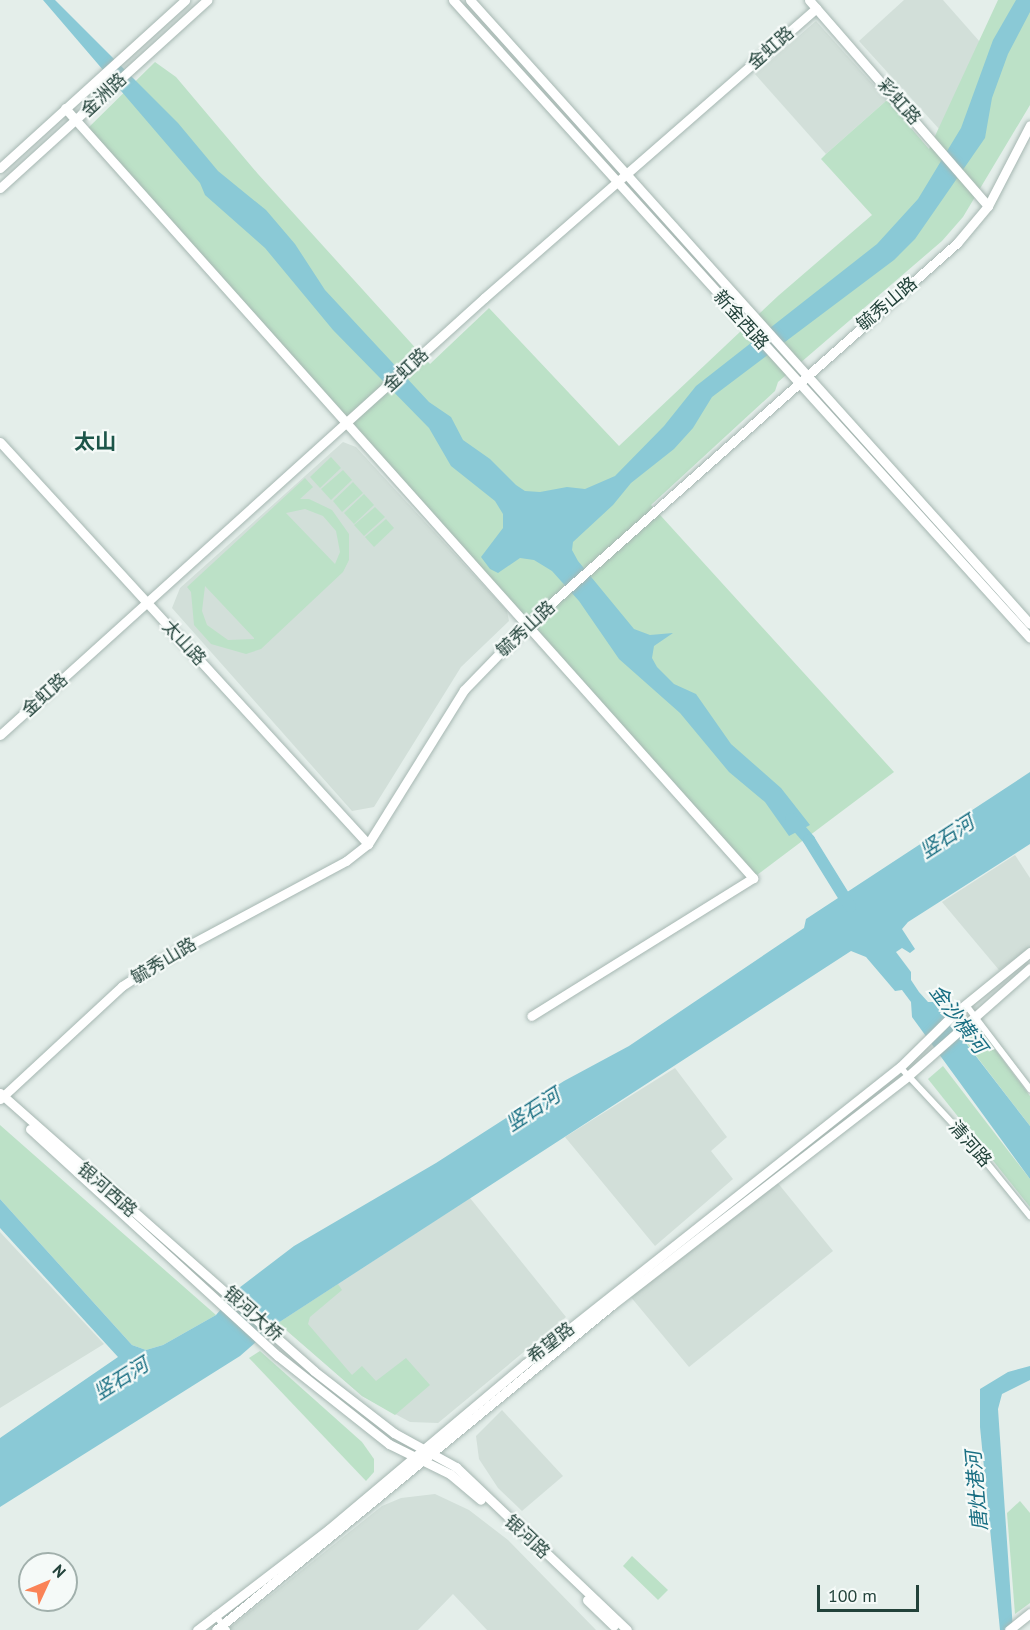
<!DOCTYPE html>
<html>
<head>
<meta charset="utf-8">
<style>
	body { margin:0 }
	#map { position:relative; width:1030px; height:1630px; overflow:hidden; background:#e4eeea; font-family:"PT Sans","Noto Sans SC",sans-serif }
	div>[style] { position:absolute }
	.built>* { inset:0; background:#d2dfd9 }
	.green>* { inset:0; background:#bce1c7 }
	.water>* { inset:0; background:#8ac9d6 }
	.river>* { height:12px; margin:-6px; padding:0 6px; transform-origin:6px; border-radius:6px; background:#8ac9d6 }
	.roads { filter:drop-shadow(0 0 2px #a6b7b2) drop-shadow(0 0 2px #a6b7b2) }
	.street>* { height:6px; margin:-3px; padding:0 3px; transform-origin:3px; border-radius:3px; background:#fff }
	.secondary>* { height:9px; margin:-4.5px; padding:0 4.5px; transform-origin:4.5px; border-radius:4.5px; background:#fff }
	span { translate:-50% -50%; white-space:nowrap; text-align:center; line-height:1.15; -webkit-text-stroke:4.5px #f5faf8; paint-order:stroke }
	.street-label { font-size:18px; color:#22423a }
	.water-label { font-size:20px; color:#186e82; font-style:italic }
	.quarter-label { font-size:21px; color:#1c5549; font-weight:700 }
	.north { position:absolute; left:18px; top:1552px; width:60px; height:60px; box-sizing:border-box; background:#f5faf8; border:2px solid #a1b0ac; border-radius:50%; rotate:46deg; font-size:16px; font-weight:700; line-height:24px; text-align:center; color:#22423a }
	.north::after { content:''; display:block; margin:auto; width:21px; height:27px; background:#fa8357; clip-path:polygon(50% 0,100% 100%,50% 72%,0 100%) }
	.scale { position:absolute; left:817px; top:1585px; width:102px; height:27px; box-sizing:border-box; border:3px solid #22423a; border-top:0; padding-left:8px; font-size:18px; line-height:21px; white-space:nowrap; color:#22423a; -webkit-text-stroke:4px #f5faf8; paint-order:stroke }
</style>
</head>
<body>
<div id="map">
	<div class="built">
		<i style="clip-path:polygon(904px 0,943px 0,980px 42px,940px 130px,859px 41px)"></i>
		<i style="clip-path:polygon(816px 21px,887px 100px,826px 154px,755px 74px)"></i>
		<i style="clip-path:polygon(343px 442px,356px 447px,507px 611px,509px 621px,461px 667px,374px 807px,352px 811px,172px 608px,180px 588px)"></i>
		<i style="clip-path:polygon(1015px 855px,1030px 878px,1030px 948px,999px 970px,942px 902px)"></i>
		<i style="clip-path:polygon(675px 1068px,727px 1137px,711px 1151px,733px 1179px,655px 1246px,565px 1137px)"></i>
		<i style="clip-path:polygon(777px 1182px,833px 1251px,689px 1367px,630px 1296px)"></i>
		<i style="clip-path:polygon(470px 1198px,566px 1317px,438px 1423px,410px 1422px,362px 1396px,278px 1323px)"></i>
		<i style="clip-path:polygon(0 1232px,104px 1344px,0 1408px)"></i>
		<i style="clip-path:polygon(502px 1410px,563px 1476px,522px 1511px,498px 1488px,479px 1459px,476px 1436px)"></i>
		<i style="clip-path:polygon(435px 1494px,469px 1510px,508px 1540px,596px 1630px,487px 1630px,453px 1594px,418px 1630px,227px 1630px,382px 1506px,401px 1498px)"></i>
	</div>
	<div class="green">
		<i style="clip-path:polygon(998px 0,1030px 0,1030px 105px,963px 217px,942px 241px,778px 382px,775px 391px,651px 505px,894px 772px,753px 878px,85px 131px,155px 62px,176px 77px,258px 174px,430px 364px,489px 308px,619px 446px,778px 296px,872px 215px,821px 159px,826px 154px,887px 100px,929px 149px)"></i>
		<i style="clip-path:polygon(331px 457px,341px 468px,320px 488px,310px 477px)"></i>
		<i style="clip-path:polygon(343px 470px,352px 480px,331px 500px,321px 489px)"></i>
		<i style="clip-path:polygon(evenodd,305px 478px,313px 487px,300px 499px,309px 499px,332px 510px,349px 534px,349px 560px,343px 572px,261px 649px,246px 654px,211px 644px,194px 625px,191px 592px,187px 587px,305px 478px,305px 509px,323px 516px,336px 531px,340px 552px,335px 564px,286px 513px,305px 509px,305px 478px,205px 586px,254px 638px,254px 639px,228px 640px,207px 625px,202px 611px,205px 586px)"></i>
		<i style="clip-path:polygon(353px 482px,363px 493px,342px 512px,333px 501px)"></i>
		<i style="clip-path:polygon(364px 494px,374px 505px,354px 524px,344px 513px)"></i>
		<i style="clip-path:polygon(375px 507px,385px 517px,364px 536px,354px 525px)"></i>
		<i style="clip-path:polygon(386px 519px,394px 528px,374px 547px,365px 537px)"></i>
		<i style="clip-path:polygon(980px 1029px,1030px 1096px,1030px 1126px,967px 1044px,968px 1037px)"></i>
		<i style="clip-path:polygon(943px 1066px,1030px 1179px,1030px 1207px,928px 1079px)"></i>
		<i style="clip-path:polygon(0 1125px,118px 1229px,216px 1315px,163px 1345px,146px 1350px,132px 1345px,0 1199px)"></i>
		<i style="clip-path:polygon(338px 1284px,342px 1290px,310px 1317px,308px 1324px,352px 1375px,362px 1366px,376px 1381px,406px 1358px,430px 1385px,395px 1415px,362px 1396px,278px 1323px)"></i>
		<i style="clip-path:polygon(260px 1351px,362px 1442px,374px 1459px,374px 1472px,366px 1481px,249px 1358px)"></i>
		<i style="clip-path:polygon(1020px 1501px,1030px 1513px,1030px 1603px,1015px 1614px,1007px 1513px)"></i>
		<i style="clip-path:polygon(632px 1556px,668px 1590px,658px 1600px,623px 1566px)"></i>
	</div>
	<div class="water">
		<i style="clip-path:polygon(43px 0,55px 0,178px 123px,218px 171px,266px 210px,295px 244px,325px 290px,429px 402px,451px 417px,463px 440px,490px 459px,516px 485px,525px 491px,540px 492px,567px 487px,585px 489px,615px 476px,664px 426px,696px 386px,877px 244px,918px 199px,961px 128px,993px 40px,1016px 0,1030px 0,1030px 12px,1008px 54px,992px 98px,985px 138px,915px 239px,894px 260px,712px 397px,693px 428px,674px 449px,631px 483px,613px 505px,573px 542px,572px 550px,578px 561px,634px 629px,650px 635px,673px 633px,654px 646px,652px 658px,657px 667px,674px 684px,696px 694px,731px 744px,781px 788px,810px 825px,789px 836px,765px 802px,729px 772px,680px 713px,619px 659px,579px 601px,552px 571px,534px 560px,520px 558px,498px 573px,490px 569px,481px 557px,503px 528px,503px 514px,495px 501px,451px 466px,429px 428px,333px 330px,265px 248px,205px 195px,200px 183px)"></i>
		<i style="clip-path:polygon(1030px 772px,1030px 844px,908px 922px,902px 929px,915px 949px,910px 953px,902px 948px,896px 952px,911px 972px,911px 980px,919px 992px,928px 1002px,934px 1002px,1030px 1126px,1030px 1179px,912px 1017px,911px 1002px,902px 990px,895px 991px,866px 957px,851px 951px,278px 1323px,240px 1356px,0 1507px,0 1438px,118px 1357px,0 1228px,0 1199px,132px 1345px,146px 1350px,163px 1345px,216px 1315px,239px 1288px,294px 1246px,436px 1163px,564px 1081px,629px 1046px,804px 928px,806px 919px)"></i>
		<i style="clip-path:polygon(1030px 1366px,1030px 1380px,1002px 1394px,998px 1409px,1013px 1630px,1000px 1630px,980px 1427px,980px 1389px,1008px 1372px)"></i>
	</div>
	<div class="river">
		<i style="left:791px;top:819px;width:28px;rotate:49deg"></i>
		<i style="left:809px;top:840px;width:78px;rotate:58.2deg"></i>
	</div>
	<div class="roads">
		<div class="street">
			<i style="left:966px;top:1005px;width:106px;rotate:52.7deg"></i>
			<i style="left:900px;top:1067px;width:101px;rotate:47deg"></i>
			<i style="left:969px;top:1141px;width:97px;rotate:50.9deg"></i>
			<i style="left:215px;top:1615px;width:19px;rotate:51deg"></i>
		</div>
		<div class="secondary">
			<i style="left:453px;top:0;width:860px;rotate:47.87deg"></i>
			<i style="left:470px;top:0;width:838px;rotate:48.09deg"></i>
			<i style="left:809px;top:0;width:273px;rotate:49deg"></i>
			<i style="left:65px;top:108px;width:1033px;rotate:48.22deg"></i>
			<i style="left:753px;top:878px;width:261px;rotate:148.1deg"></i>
			<i style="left:0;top:168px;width:250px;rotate:-42.2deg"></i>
			<i style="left:0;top:188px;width:280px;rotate:-42.2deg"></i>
			<i style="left:0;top:442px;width:545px;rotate:47.53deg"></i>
			<i style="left:0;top:735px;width:652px;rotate:-42.08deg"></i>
			<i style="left:484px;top:298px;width:441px;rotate:-41.1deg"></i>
			<i style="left:0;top:1093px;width:419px;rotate:41.5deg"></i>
			<i style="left:314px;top:1371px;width:101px;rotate:37.8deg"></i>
			<i style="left:394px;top:1433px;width:71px;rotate:28.7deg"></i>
			<i style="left:456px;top:1467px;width:236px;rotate:43.6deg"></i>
			<i style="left:0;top:1099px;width:166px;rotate:-42.8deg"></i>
			<i style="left:122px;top:986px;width:51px;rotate:-33.1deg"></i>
			<i style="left:165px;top:958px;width:205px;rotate:-28.2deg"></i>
			<i style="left:346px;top:861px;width:28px;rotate:-38deg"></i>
			<i style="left:368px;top:844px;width:181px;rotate:-58.1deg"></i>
			<i style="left:464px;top:690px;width:92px;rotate:-45.9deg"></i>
			<i style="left:528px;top:624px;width:574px;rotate:-41.61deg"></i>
			<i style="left:957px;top:243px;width:48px;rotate:-50deg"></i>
			<i style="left:988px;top:206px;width:91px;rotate:-62.6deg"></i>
			<i style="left:30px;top:1129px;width:336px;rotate:42.5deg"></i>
			<i style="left:278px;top:1356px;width:142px;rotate:38.4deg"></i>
			<i style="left:389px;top:1444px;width:68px;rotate:26.2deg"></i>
			<i style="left:450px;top:1474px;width:40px;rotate:40deg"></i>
			<i style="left:587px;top:1600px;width:37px;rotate:44deg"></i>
			<i style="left:197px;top:1630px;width:166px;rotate:-37.4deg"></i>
			<i style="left:329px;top:1529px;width:256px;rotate:-40.1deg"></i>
			<i style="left:525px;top:1364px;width:478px;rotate:-38.4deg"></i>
			<i style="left:900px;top:1067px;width:77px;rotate:-44.5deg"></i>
			<i style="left:955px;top:1013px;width:97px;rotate:-39.1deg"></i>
			<i style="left:216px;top:1630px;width:512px;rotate:-39.38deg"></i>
			<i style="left:612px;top:1305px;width:374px;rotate:-37.7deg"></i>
			<i style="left:908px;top:1076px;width:163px;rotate:-41.5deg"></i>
			<i style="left:1009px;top:1630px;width:27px;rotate:-39deg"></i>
		</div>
	</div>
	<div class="street-label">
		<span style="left:771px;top:48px;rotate:-41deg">金虹路</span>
		<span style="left:104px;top:95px;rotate:-43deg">金洲路</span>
		<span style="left:899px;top:102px;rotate:48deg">彩虹路</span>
		<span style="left:887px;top:304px;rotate:-40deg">毓秀山路</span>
		<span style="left:741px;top:320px;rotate:48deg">新金西路</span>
		<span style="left:406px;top:370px;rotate:-43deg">金虹路</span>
		<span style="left:526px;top:629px;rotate:-43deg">毓秀山路</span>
		<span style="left:184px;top:643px;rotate:47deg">太山路</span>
		<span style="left:45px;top:695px;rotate:-42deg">金虹路</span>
		<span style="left:164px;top:961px;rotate:-31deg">毓秀山路</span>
		<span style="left:970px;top:1144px;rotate:49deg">清河路</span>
		<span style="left:107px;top:1190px;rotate:41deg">银河西路</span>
		<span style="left:253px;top:1314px;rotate:42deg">银河大桥</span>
		<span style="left:551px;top:1343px;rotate:-38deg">希望路</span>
		<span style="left:527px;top:1537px;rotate:43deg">银河路</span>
	</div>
	<div class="water-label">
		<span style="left:947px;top:837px;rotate:-33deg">竖石河</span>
		<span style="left:958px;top:1019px;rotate:53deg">金沙横河</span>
		<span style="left:533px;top:1110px;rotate:-33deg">竖石河</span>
		<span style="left:121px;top:1379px;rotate:-32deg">竖石河</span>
		<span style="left:977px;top:1491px;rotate:-95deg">唐灶港河</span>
	</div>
	<div class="quarter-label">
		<span style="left:95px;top:442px">太山</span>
	</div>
	<div class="north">N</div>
	<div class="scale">100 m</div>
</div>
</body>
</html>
